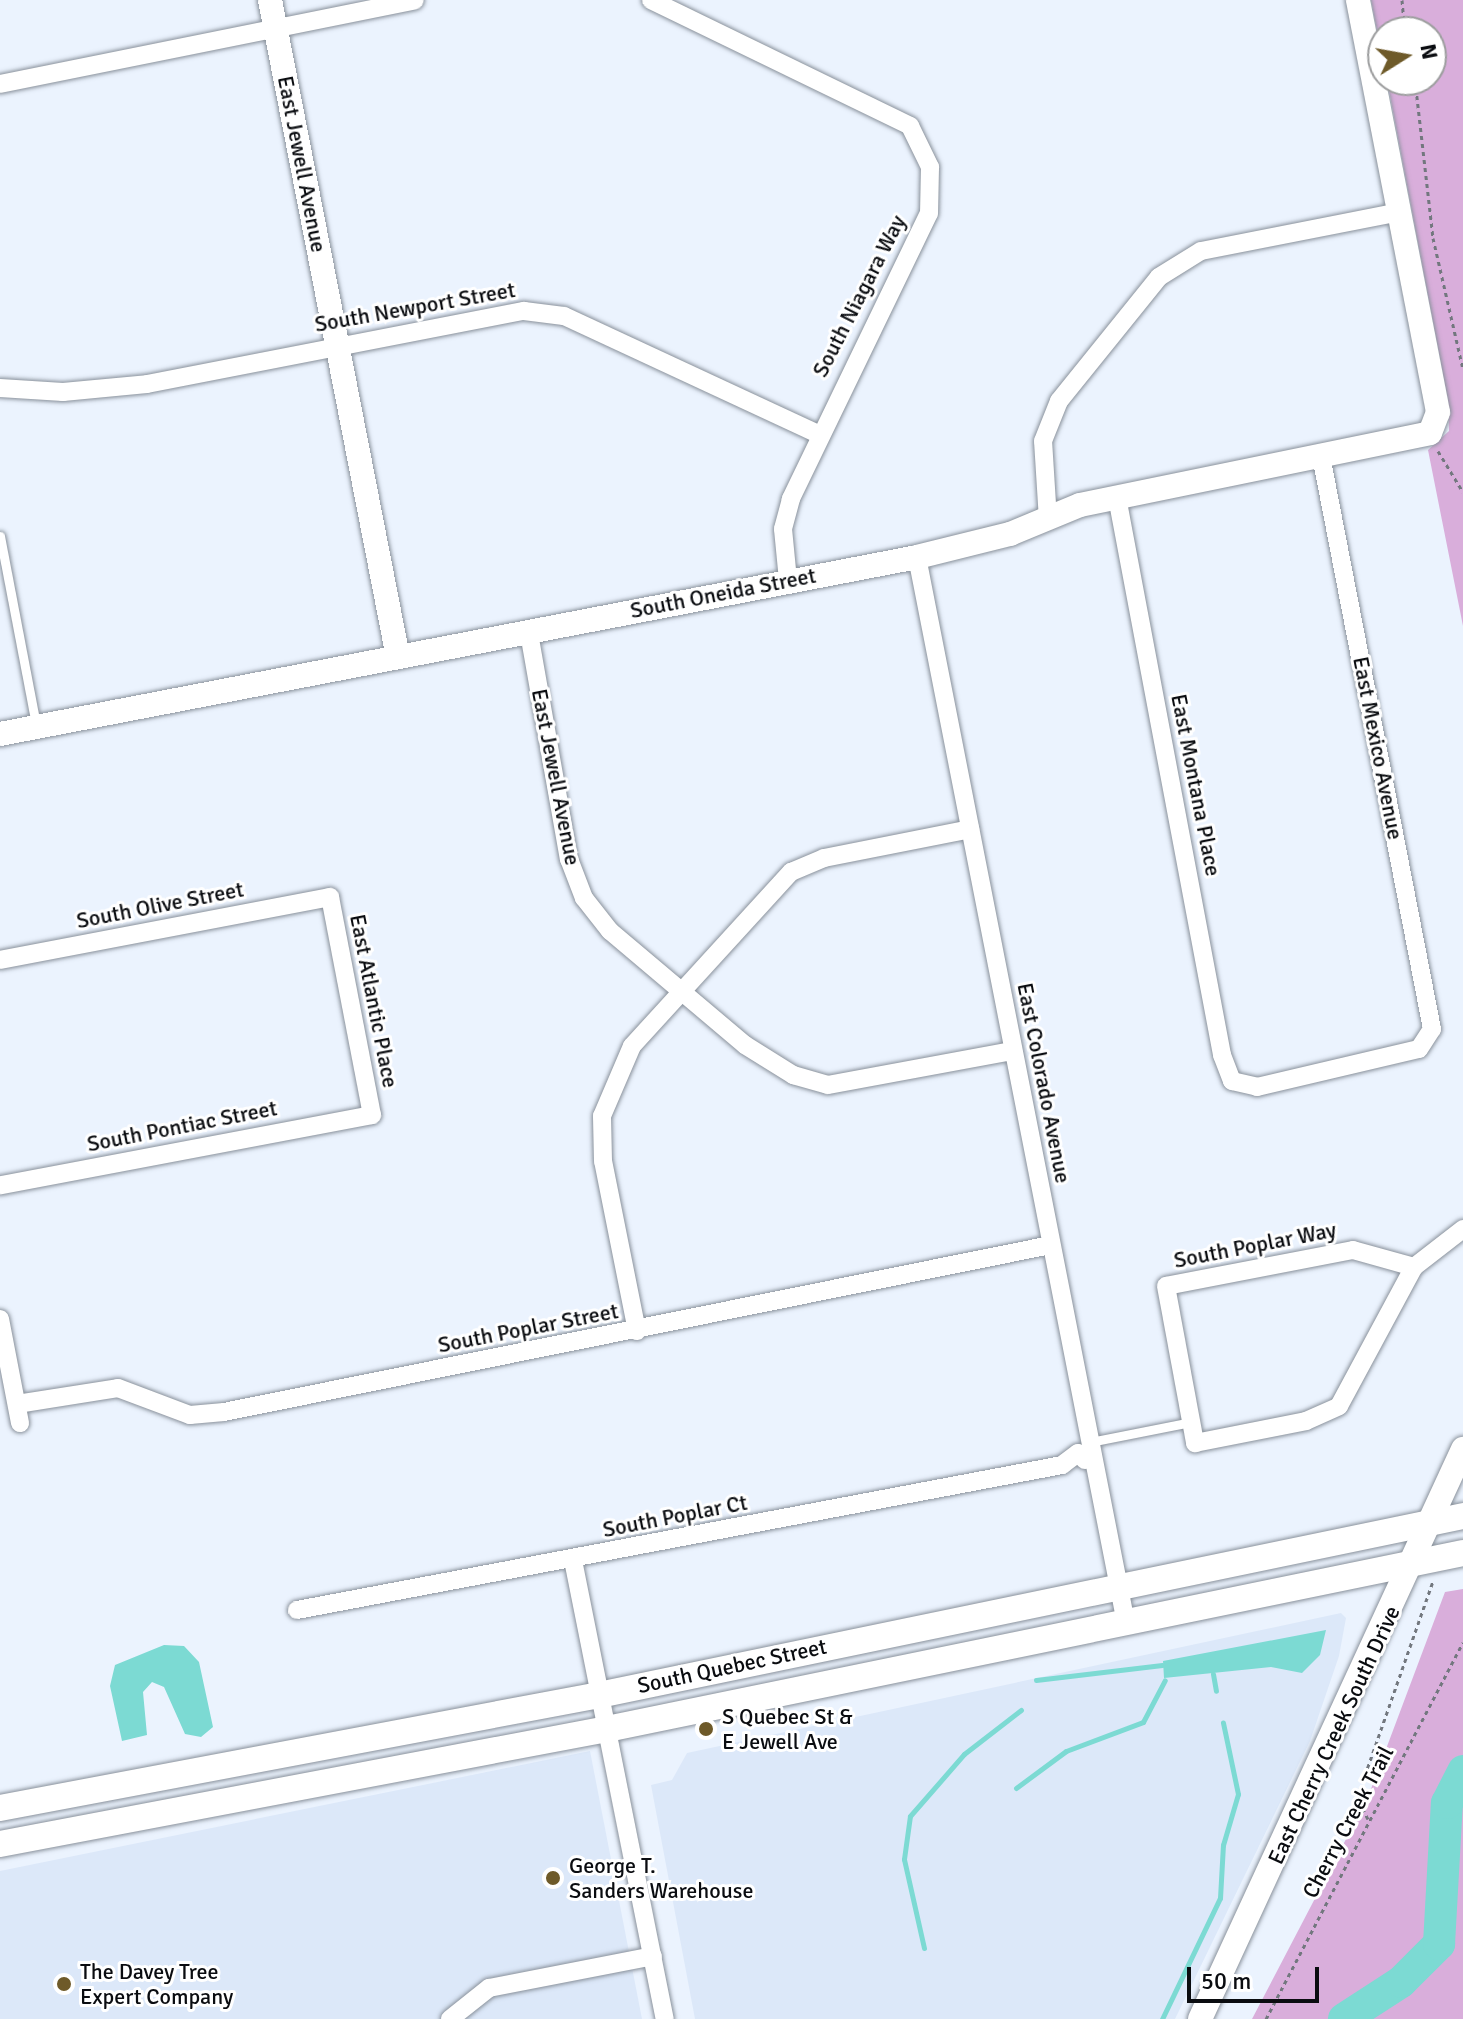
<!DOCTYPE html>
<html>
<head>
<meta charset="utf-8">
<style>
	body { margin:0 }
	#map { position:relative; width:1463px; height:2019px; overflow:hidden; background:#ebf3fe; font-family:Signika,sans-serif }
	div>[style] { position:absolute }
	.built>* { inset:0; background:#dce8f9 }
	.green>* { inset:0; background:#d9aedb }
	.water>* { inset:0; background:#7cdad3 }
	.stream>* { height:5px; margin:-2.5px; padding:0 2.5px; transform-origin:2.5px; border-radius:2.5px; background:#7cdad3 }
	.river>* { height:32px; margin:-16px; padding:0 16px; transform-origin:16px; border-radius:16px; background:#7cdad3 }
	.path>* { height:3px; margin-top:-1.5px; transform-origin:0; background:repeating-linear-gradient(90deg,#72777e 0 4px,transparent 0 8px) }
	.roads { filter:drop-shadow(0 0 2px #89919b) drop-shadow(0 0 2px #89919b) }
	.service>* { height:9px; margin:-4.5px; padding:0 4.5px; transform-origin:4.5px; border-radius:4.5px; background:#fff }
	.minor>* { height:18px; margin:-9px; padding:0 9px; transform-origin:9px; border-radius:9px; background:#fff }
	.tertiary>* { height:24px; margin:-12px; padding:0 12px; transform-origin:12px; border-radius:12px; background:#fff }
	.secondary>* { height:26px; margin:-13px; padding:0 13px; transform-origin:13px; border-radius:13px; background:#fff }
	.dots>* { width:22px; height:22px; translate:-50% -50%; box-sizing:border-box; border:4px solid #fff; border-radius:50% }
	span { translate:-50% -50%; white-space:nowrap; text-align:center; line-height:1.15; -webkit-text-stroke:6px #fff; paint-order:stroke }
	.street-label { font-size:22px; color:#0a0c10 }
	.poi-label { font-size:22px; color:#0a0c10 }
	.left { translate:0 -50%; text-align:left }
	.north { position:absolute; left:1367px; top:16px; width:80px; height:80px; box-sizing:border-box; background:#fff; border:2px solid #9d9e9f; border-radius:50%; rotate:79deg; font-size:22px; font-weight:700; line-height:32px; text-align:center; color:#0a0c10 }
	.north::after { content:''; display:block; margin:auto; width:28px; height:36px; background:#6e5a29; clip-path:polygon(50% 0,100% 100%,50% 72%,0 100%) }
	.scale { position:absolute; left:1187px; top:1967px; width:132px; height:36px; box-sizing:border-box; border:4px solid #0a0c10; border-top:0; padding-left:10px; font-size:24px; line-height:28px; white-space:nowrap; color:#0a0c10; -webkit-text-stroke:6px #fff; paint-order:stroke }
</style>
</head>
<body>
<div id="map">
	<div class="built">
		<i style="clip-path:polygon(1341px 1613px,1346px 1618px,1339px 1656px,1310px 1741px,1175px 2019px,695px 2019px,651px 1785px,672px 1780px,687px 1753px)"></i>
		<i style="clip-path:polygon(590px 1751px,642px 2019px,0 2019px,0 1871px)"></i>
	</div>
	<div class="green">
		<i style="clip-path:polygon(1371px 0,1463px 0,1463px 626px,1428px 450px,1449px 431px,1448px 400px,1387px 80px,1431px 80px,1431px 32px,1383px 32px,1383px 61px)"></i>
		<i style="clip-path:polygon(1463px 1589px,1463px 2019px,1252px 2019px,1368px 1797px,1445px 1592px)"></i>
	</div>
	<div class="water">
		<i style="clip-path:polygon(1326px 1630px,1320px 1655px,1302px 1673px,1271px 1667px,1164px 1678px,1163px 1661px)"></i>
		<i style="clip-path:polygon(164px 1645px,184px 1646px,199px 1662px,213px 1727px,201px 1737px,185px 1734px,164px 1687px,152px 1682px,143px 1692px,147px 1735px,122px 1741px,110px 1686px,115px 1665px)"></i>
	</div>
	<div class="stream">
		<i style="left:1213px;top:1674px;width:17px;rotate:80deg"></i>
		<i style="left:1036px;top:1680px;width:127px;rotate:-6.8deg"></i>
		<i style="left:1016px;top:1788px;width:62px;rotate:-36.5deg"></i>
		<i style="left:1066px;top:1751px;width:82px;rotate:-20.6deg"></i>
		<i style="left:1143px;top:1722px;width:47px;rotate:-62.4deg"></i>
		<i style="left:924px;top:1948px;width:91px;rotate:-102.7deg"></i>
		<i style="left:904px;top:1859px;width:43px;rotate:-82.1deg"></i>
		<i style="left:910px;top:1816px;width:82px;rotate:-48.9deg"></i>
		<i style="left:964px;top:1754px;width:72px;rotate:-37.7deg"></i>
		<i style="left:1162px;top:2019px;width:134px;rotate:-64.4deg"></i>
		<i style="left:1220px;top:1898px;width:53px;rotate:-86.8deg"></i>
		<i style="left:1223px;top:1845px;width:53px;rotate:-73.6deg"></i>
		<i style="left:1238px;top:1794px;width:73px;rotate:-101.9deg"></i>
	</div>
	<div class="river">
		<i style="left:1344px;top:2019px;width:68px;rotate:-33deg"></i>
		<i style="left:1401px;top:1982px;width:54px;rotate:-45deg"></i>
		<i style="left:1439px;top:1944px;width:141px;rotate:-86.8deg"></i>
		<i style="left:1447px;top:1803px;width:36px;rotate:-63deg"></i>
	</div>
	<div class="path">
		<i style="left:1402px;top:0;width:32px;rotate:85deg"></i>
		<i style="left:1415px;top:80px;width:159px;rotate:83.5deg"></i>
		<i style="left:1433px;top:238px;width:134px;rotate:77.1deg"></i>
		<i style="left:1438px;top:451px;width:48px;rotate:58.6deg"></i>
		<i style="left:1368px;top:1819px;width:24px;rotate:-118deg"></i>
		<i style="left:1357px;top:1798px;width:230px;rotate:-70.7deg"></i>
		<i style="left:1266px;top:2019px;width:425px;rotate:-62.4deg"></i>
	</div>
	<div class="roads">
		<div class="service">
			<i style="left:0;top:536px;width:192px;rotate:79.2deg"></i>
			<i style="left:1090px;top:1442px;width:103px;rotate:-11.2deg"></i>
		</div>
		<div class="minor">
			<i style="left:651px;top:0;width:288px;rotate:25.9deg"></i>
			<i style="left:910px;top:126px;width:46px;rotate:64deg"></i>
			<i style="left:930px;top:167px;width:46px;rotate:91.2deg"></i>
			<i style="left:929px;top:213px;width:318px;rotate:115.8deg"></i>
			<i style="left:791px;top:499px;width:31px;rotate:105deg"></i>
			<i style="left:783px;top:529px;width:51px;rotate:84.4deg"></i>
			<i style="left:0;top:84px;width:423px;rotate:-11.4deg"></i>
			<i style="left:0;top:388px;width:63px;rotate:3.6deg"></i>
			<i style="left:63px;top:392px;width:84px;rotate:-5.4deg"></i>
			<i style="left:147px;top:384px;width:384px;rotate:-11deg"></i>
			<i style="left:524px;top:311px;width:40px;rotate:7.1deg"></i>
			<i style="left:564px;top:316px;width:278px;rotate:24.9deg"></i>
			<i style="left:1117px;top:497px;width:568px;rotate:79.34deg"></i>
			<i style="left:1222px;top:1055px;width:28px;rotate:69deg"></i>
			<i style="left:1232px;top:1081px;width:26px;rotate:13deg"></i>
			<i style="left:1257px;top:1087px;width:166px;rotate:-13.2deg"></i>
			<i style="left:1419px;top:1049px;width:24px;rotate:-57deg"></i>
			<i style="left:1432px;top:1029px;width:584px;rotate:-100.96deg"></i>
			<i style="left:1048px;top:520px;width:79px;rotate:-93.6deg"></i>
			<i style="left:1043px;top:441px;width:43px;rotate:-68.2deg"></i>
			<i style="left:1059px;top:401px;width:159px;rotate:-51.1deg"></i>
			<i style="left:1159px;top:277px;width:49px;rotate:-31.8deg"></i>
			<i style="left:1201px;top:251px;width:202px;rotate:-11.1deg"></i>
			<i style="left:917px;top:557px;width:1081px;rotate:78.91deg"></i>
			<i style="left:529px;top:633px;width:230px;rotate:80deg"></i>
			<i style="left:569px;top:859px;width:42px;rotate:69deg"></i>
			<i style="left:584px;top:898px;width:42px;rotate:51.8deg"></i>
			<i style="left:610px;top:931px;width:177px;rotate:40.2deg"></i>
			<i style="left:745px;top:1045px;width:57px;rotate:32deg"></i>
			<i style="left:793px;top:1075px;width:36px;rotate:16deg"></i>
			<i style="left:828px;top:1085px;width:187px;rotate:-10.5deg"></i>
			<i style="left:0;top:960px;width:336px;rotate:-10.8deg"></i>
			<i style="left:330px;top:897px;width:222px;rotate:79.1deg"></i>
			<i style="left:372px;top:1115px;width:379px;rotate:169.3deg"></i>
			<i style="left:1414px;top:1267px;width:63px;rotate:-164.4deg"></i>
			<i style="left:1353px;top:1250px;width:190px;rotate:169.1deg"></i>
			<i style="left:1166px;top:1286px;width:160px;rotate:79.5deg"></i>
			<i style="left:1195px;top:1443px;width:113px;rotate:-11.2deg"></i>
			<i style="left:1306px;top:1421px;width:36px;rotate:-24deg"></i>
			<i style="left:1339px;top:1406px;width:158px;rotate:-61.7deg"></i>
			<i style="left:1414px;top:1267px;width:62px;rotate:-37.8deg"></i>
			<i style="left:0;top:1319px;width:106px;rotate:79.1deg"></i>
			<i style="left:637px;top:1331px;width:173px;rotate:-101.3deg"></i>
			<i style="left:603px;top:1161px;width:45px;rotate:-91.3deg"></i>
			<i style="left:602px;top:1116px;width:76px;rotate:-66.8deg"></i>
			<i style="left:632px;top:1046px;width:236px;rotate:-47.6deg"></i>
			<i style="left:791px;top:872px;width:36px;rotate:-23deg"></i>
			<i style="left:824px;top:858px;width:149px;rotate:-11.2deg"></i>
			<i style="left:17px;top:1404px;width:102px;rotate:-9deg"></i>
			<i style="left:118px;top:1388px;width:77px;rotate:20.6deg"></i>
			<i style="left:190px;top:1415px;width:34px;rotate:-5deg"></i>
			<i style="left:224px;top:1412px;width:844px;rotate:-11.42deg"></i>
			<i style="left:1062px;top:1465px;width:20px;rotate:-37deg"></i>
			<i style="left:1078px;top:1453px;width:10px;rotate:45deg"></i>
			<i style="left:573px;top:1560px;width:468px;rotate:78.7deg"></i>
			<i style="left:297px;top:1610px;width:779px;rotate:-10.73deg"></i>
			<i style="left:450px;top:2019px;width:50px;rotate:-38.5deg"></i>
			<i style="left:489px;top:1988px;width:167px;rotate:-11deg"></i>
		</div>
		<div class="tertiary">
			<i style="left:270px;top:0;width:669px;rotate:78.98deg"></i>
			<i style="left:0;top:734px;width:934px;rotate:-10.92deg"></i>
			<i style="left:917px;top:557px;width:96px;rotate:-13.9deg"></i>
			<i style="left:1010px;top:534px;width:76px;rotate:-22.5deg"></i>
			<i style="left:1080px;top:505px;width:357px;rotate:-11.6deg"></i>
			<i style="left:1430px;top:433px;width:22px;rotate:-69deg"></i>
			<i style="left:1438px;top:412px;width:420px;rotate:-101deg"></i>
			<i style="left:1200px;top:2019px;width:628px;rotate:-65.23deg"></i>
		</div>
		<div class="secondary">
			<i style="left:0;top:1808px;width:610px;rotate:-10.68deg"></i>
			<i style="left:599px;top:1695px;width:882px;rotate:-11.7deg"></i>
			<i style="left:0;top:1844px;width:618px;rotate:-10.73deg"></i>
			<i style="left:607px;top:1729px;width:874px;rotate:-11.62deg"></i>
		</div>
	</div>
	<div class="dots">
		<i style="left:706px;top:1729px;background:#6e5a29"></i>
		<i style="left:553px;top:1878px;background:#6e5a29"></i>
		<i style="left:64px;top:1984px;background:#6e5a29"></i>
	</div>
	<div class="street-label">
		<span style="left:302px;top:164px;rotate:79deg">East Jewell Avenue</span>
		<span style="left:859px;top:296px;rotate:-63deg">South Niagara Way</span>
		<span style="left:415px;top:307px;rotate:-10deg">South Newport Street</span>
		<span style="left:723px;top:593px;rotate:-11deg">South Oneida Street</span>
		<span style="left:1378px;top:748px;rotate:79deg">East Mexico Avenue</span>
		<span style="left:556px;top:777px;rotate:79deg">East Jewell Avenue</span>
		<span style="left:1196px;top:785px;rotate:79deg">East Montana Place</span>
		<span style="left:160px;top:905px;rotate:-11deg">South Olive Street</span>
		<span style="left:374px;top:1001px;rotate:79deg">East Atlantic Place</span>
		<span style="left:1044px;top:1083px;rotate:79deg">East Colorado Avenue</span>
		<span style="left:182px;top:1126px;rotate:-11deg">South Pontiac Street</span>
		<span style="left:1255px;top:1245px;rotate:-11deg">South Poplar Way</span>
		<span style="left:528px;top:1328px;rotate:-11deg">South Poplar Street</span>
		<span style="left:675px;top:1516px;rotate:-11deg">South Poplar Ct</span>
		<span style="left:732px;top:1666px;rotate:-12deg">South Quebec Street</span>
		<span style="left:1334px;top:1735px;rotate:-65deg">East Cherry Creek South Drive</span>
		<span style="left:1348px;top:1822px;rotate:-62deg">Cherry Creek Trail</span>
	</div>
	<div class="poi-label">
		<span class="left" style="left:722px;top:1729px">S Quebec St &amp;<br>E Jewell Ave</span>
		<span class="left" style="left:569px;top:1878px">George T.<br>Sanders Warehouse</span>
		<span class="left" style="left:80px;top:1984px">The Davey Tree<br>Expert Company</span>
	</div>
	<div class="north">N</div>
	<div class="scale">50 m</div>
</div>
</body>
</html>
